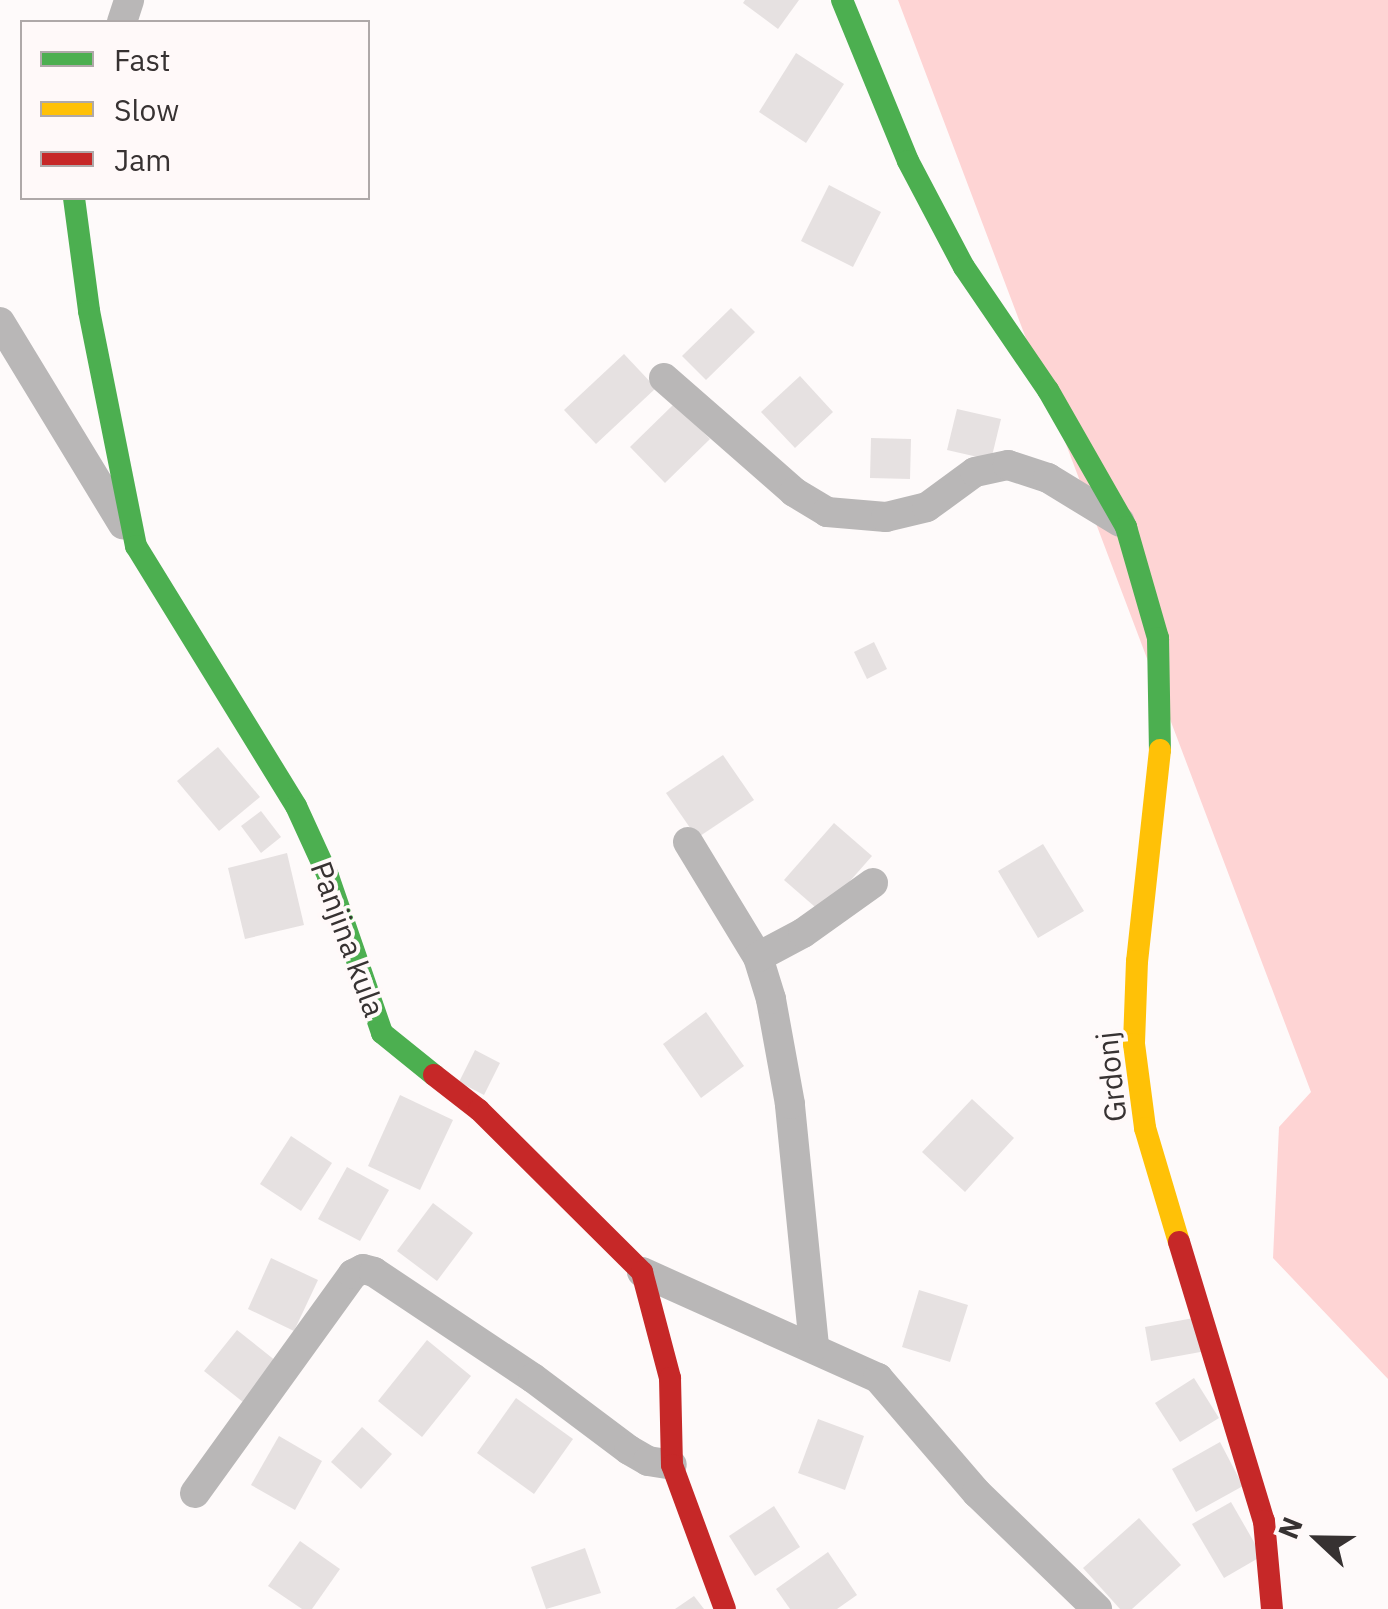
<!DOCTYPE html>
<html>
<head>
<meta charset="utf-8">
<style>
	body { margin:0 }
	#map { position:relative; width:1388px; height:1609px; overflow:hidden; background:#fefafa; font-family:"IBM Plex Sans",sans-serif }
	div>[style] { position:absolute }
	.green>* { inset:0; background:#fed4d4 }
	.building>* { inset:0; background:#e6e1e1 }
	.street>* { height:30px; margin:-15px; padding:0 15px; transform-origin:15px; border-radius:15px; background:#b9b7b7 }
	.fast>* { height:22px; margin:-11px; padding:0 11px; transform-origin:11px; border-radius:11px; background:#4caf50 }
	.slow>* { height:22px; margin:-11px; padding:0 11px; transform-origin:11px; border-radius:11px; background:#ffc107 }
	.jam>* { height:22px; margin:-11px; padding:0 11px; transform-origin:11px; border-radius:11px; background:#c62828 }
	span { translate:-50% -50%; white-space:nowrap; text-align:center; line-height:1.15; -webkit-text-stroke:8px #fff9f9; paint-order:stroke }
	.street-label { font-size:30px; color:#373232 }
	.legend { position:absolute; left:20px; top:20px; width:350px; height:180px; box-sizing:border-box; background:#fff9f9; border:2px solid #afa9a9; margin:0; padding:12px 18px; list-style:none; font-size:30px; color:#373232 }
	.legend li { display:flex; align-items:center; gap:20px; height:50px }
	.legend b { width:50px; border:2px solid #afa9a9 }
	.north { position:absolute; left:1268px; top:1489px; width:100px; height:100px; -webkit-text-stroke:8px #fff9f9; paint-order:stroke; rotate:292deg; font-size:28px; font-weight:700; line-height:40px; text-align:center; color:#373232 }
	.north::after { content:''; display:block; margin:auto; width:35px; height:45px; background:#373232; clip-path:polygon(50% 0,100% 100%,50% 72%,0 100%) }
</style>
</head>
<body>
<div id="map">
	<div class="green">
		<i style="clip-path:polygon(898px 0,1388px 0,1388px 1379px,1273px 1258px,1279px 1127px,1311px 1092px)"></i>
	</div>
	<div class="building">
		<i style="clip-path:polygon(745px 0,799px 0,778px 29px,743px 3px)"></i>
		<i style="clip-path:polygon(796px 53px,844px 84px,806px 143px,759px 112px)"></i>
		<i style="clip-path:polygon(829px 185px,881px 212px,853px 267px,801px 241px)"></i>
		<i style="clip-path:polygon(731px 308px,755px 332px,706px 380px,682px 356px)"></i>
		<i style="clip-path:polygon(624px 354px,656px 388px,596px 444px,564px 410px)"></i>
		<i style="clip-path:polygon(800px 376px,833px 412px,795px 448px,761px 412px)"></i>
		<i style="clip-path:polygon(675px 403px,710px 439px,665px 483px,630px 447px)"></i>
		<i style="clip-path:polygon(957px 409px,1001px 419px,991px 460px,947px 450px)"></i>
		<i style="clip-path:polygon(871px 438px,911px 439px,910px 479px,870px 478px)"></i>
		<i style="clip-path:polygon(874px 642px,887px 669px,867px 679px,854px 652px)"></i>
		<i style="clip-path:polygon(218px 747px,260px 797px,219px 831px,177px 781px)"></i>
		<i style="clip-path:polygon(723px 755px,754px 800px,697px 838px,666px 793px)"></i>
		<i style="clip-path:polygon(261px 811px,281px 837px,261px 853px,241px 826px)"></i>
		<i style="clip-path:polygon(834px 823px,872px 856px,822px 913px,784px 880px)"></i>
		<i style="clip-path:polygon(1043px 844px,1084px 911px,1038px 938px,998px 871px)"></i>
		<i style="clip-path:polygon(287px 853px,304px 925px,245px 939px,228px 868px)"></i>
		<i style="clip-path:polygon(706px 1012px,744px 1066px,701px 1098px,663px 1044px)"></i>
		<i style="clip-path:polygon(475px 1050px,500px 1063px,484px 1095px,459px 1082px)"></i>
		<i style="clip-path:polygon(400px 1095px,453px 1120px,420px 1190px,368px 1166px)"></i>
		<i style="clip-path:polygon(972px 1099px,1014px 1138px,965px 1192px,922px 1152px)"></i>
		<i style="clip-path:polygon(291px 1136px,332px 1163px,301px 1211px,260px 1184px)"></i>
		<i style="clip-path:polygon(347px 1167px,389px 1190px,360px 1241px,318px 1219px)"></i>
		<i style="clip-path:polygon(433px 1203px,473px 1233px,437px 1281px,397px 1251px)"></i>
		<i style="clip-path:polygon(271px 1258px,318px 1280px,294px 1331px,248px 1309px)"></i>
		<i style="clip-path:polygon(919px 1290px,968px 1305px,950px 1362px,902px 1347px)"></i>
		<i style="clip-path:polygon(1199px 1317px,1206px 1351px,1151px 1361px,1145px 1327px)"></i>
		<i style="clip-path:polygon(237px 1330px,281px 1365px,248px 1406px,204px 1371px)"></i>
		<i style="clip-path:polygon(427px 1340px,471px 1376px,422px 1437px,378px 1401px)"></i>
		<i style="clip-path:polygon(1194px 1378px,1219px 1418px,1180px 1442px,1155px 1403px)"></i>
		<i style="clip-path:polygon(516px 1398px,573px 1439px,534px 1494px,477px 1453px)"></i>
		<i style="clip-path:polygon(818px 1419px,864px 1436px,845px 1490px,798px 1473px)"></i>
		<i style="clip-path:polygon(362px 1427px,392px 1454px,361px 1489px,331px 1462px)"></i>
		<i style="clip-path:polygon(279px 1436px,322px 1461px,295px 1510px,251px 1485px)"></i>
		<i style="clip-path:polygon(1220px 1442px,1243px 1486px,1196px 1512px,1172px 1469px)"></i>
		<i style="clip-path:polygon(1231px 1502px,1262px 1556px,1224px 1578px,1192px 1524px)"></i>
		<i style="clip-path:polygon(774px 1506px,800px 1547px,755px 1576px,729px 1536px)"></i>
		<i style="clip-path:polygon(1139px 1518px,1181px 1565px,1132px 1609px,1120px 1609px,1083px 1568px)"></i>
		<i style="clip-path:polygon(300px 1541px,340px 1569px,312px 1609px,302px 1609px,268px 1586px)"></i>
		<i style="clip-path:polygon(585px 1548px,601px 1593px,546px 1609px,531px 1567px)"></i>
		<i style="clip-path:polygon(828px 1552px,857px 1595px,837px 1609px,790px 1609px,776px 1589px)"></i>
		<i style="clip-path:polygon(694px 1596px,704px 1609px,675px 1609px)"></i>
	</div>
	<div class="street">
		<i style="left:122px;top:22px;width:23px;rotate:-72deg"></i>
		<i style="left:0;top:322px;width:237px;rotate:58.7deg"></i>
		<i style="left:664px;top:378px;width:173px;rotate:41.2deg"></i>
		<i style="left:794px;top:492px;width:39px;rotate:31deg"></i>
		<i style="left:827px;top:512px;width:59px;rotate:4.8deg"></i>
		<i style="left:886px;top:517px;width:42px;rotate:-13.7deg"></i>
		<i style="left:927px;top:507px;width:59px;rotate:-36.1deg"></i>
		<i style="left:975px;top:472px;width:34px;rotate:-12deg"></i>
		<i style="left:1008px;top:465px;width:42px;rotate:18deg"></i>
		<i style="left:1048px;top:478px;width:84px;rotate:31.4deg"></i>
		<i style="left:688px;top:842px;width:135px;rotate:58.7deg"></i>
		<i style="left:642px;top:1272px;width:259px;rotate:24.2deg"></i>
		<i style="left:878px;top:1378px;width:152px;rotate:49.3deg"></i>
		<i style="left:977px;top:1493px;width:167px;rotate:44deg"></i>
		<i style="left:814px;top:1346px;width:243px;rotate:-95.7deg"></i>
		<i style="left:790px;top:1104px;width:107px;rotate:-100.3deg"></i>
		<i style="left:771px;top:999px;width:44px;rotate:-107.2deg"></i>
		<i style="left:758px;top:957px;width:51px;rotate:-28.1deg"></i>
		<i style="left:803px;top:933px;width:86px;rotate:-35.5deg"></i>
		<i style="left:195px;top:1493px;width:270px;rotate:-54.2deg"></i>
		<i style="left:353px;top:1274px;width:11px;rotate:-27deg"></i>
		<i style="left:363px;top:1269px;width:11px;rotate:15deg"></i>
		<i style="left:374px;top:1272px;width:191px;rotate:33.7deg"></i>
		<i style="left:533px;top:1378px;width:120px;rotate:36.9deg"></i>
		<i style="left:629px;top:1450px;width:22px;rotate:30deg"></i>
		<i style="left:648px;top:1461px;width:24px;rotate:9deg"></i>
	</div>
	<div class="fast">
		<i style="left:842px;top:0;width:174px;rotate:67.7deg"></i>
		<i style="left:908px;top:161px;width:120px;rotate:62.2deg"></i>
		<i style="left:964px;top:267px;width:149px;rotate:55.7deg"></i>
		<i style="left:1048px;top:390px;width:158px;rotate:60.3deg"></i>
		<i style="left:1126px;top:527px;width:116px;rotate:73.9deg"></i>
		<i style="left:1158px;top:638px;width:112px;rotate:89deg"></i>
		<i style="left:74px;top:198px;width:114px;rotate:82.4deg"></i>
		<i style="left:89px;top:311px;width:240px;rotate:78.7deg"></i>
		<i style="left:136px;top:546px;width:305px;rotate:58.4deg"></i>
		<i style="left:296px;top:806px;width:77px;rotate:65.4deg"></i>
		<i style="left:328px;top:876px;width:166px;rotate:71deg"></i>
		<i style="left:382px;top:1033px;width:67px;rotate:38.9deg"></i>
	</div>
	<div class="slow">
		<i style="left:1160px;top:750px;width:212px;rotate:96.2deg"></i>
		<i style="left:1137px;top:961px;width:83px;rotate:92.1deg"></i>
		<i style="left:1134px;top:1044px;width:85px;rotate:82.5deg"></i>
		<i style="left:1145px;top:1128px;width:119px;rotate:73.4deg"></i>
	</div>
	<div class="jam">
		<i style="left:434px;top:1075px;width:57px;rotate:37.9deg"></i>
		<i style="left:479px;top:1110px;width:230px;rotate:44.8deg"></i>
		<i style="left:642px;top:1272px;width:110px;rotate:75.2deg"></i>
		<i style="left:670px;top:1378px;width:87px;rotate:88.7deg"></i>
		<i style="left:672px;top:1465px;width:153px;rotate:69.8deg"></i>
		<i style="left:1179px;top:1242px;width:292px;rotate:73.1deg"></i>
		<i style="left:1264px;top:1521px;width:88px;rotate:84.8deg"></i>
	</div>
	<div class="street-label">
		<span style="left:348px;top:939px;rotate:70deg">Panjina kula</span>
		<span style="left:1111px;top:1077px;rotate:-96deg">Grdonj</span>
	</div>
	<ul class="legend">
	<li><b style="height:12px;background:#4caf50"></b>Fast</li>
	<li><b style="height:12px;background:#ffc107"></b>Slow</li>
	<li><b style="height:12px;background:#c62828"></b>Jam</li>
	</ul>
	<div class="north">N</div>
</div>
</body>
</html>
